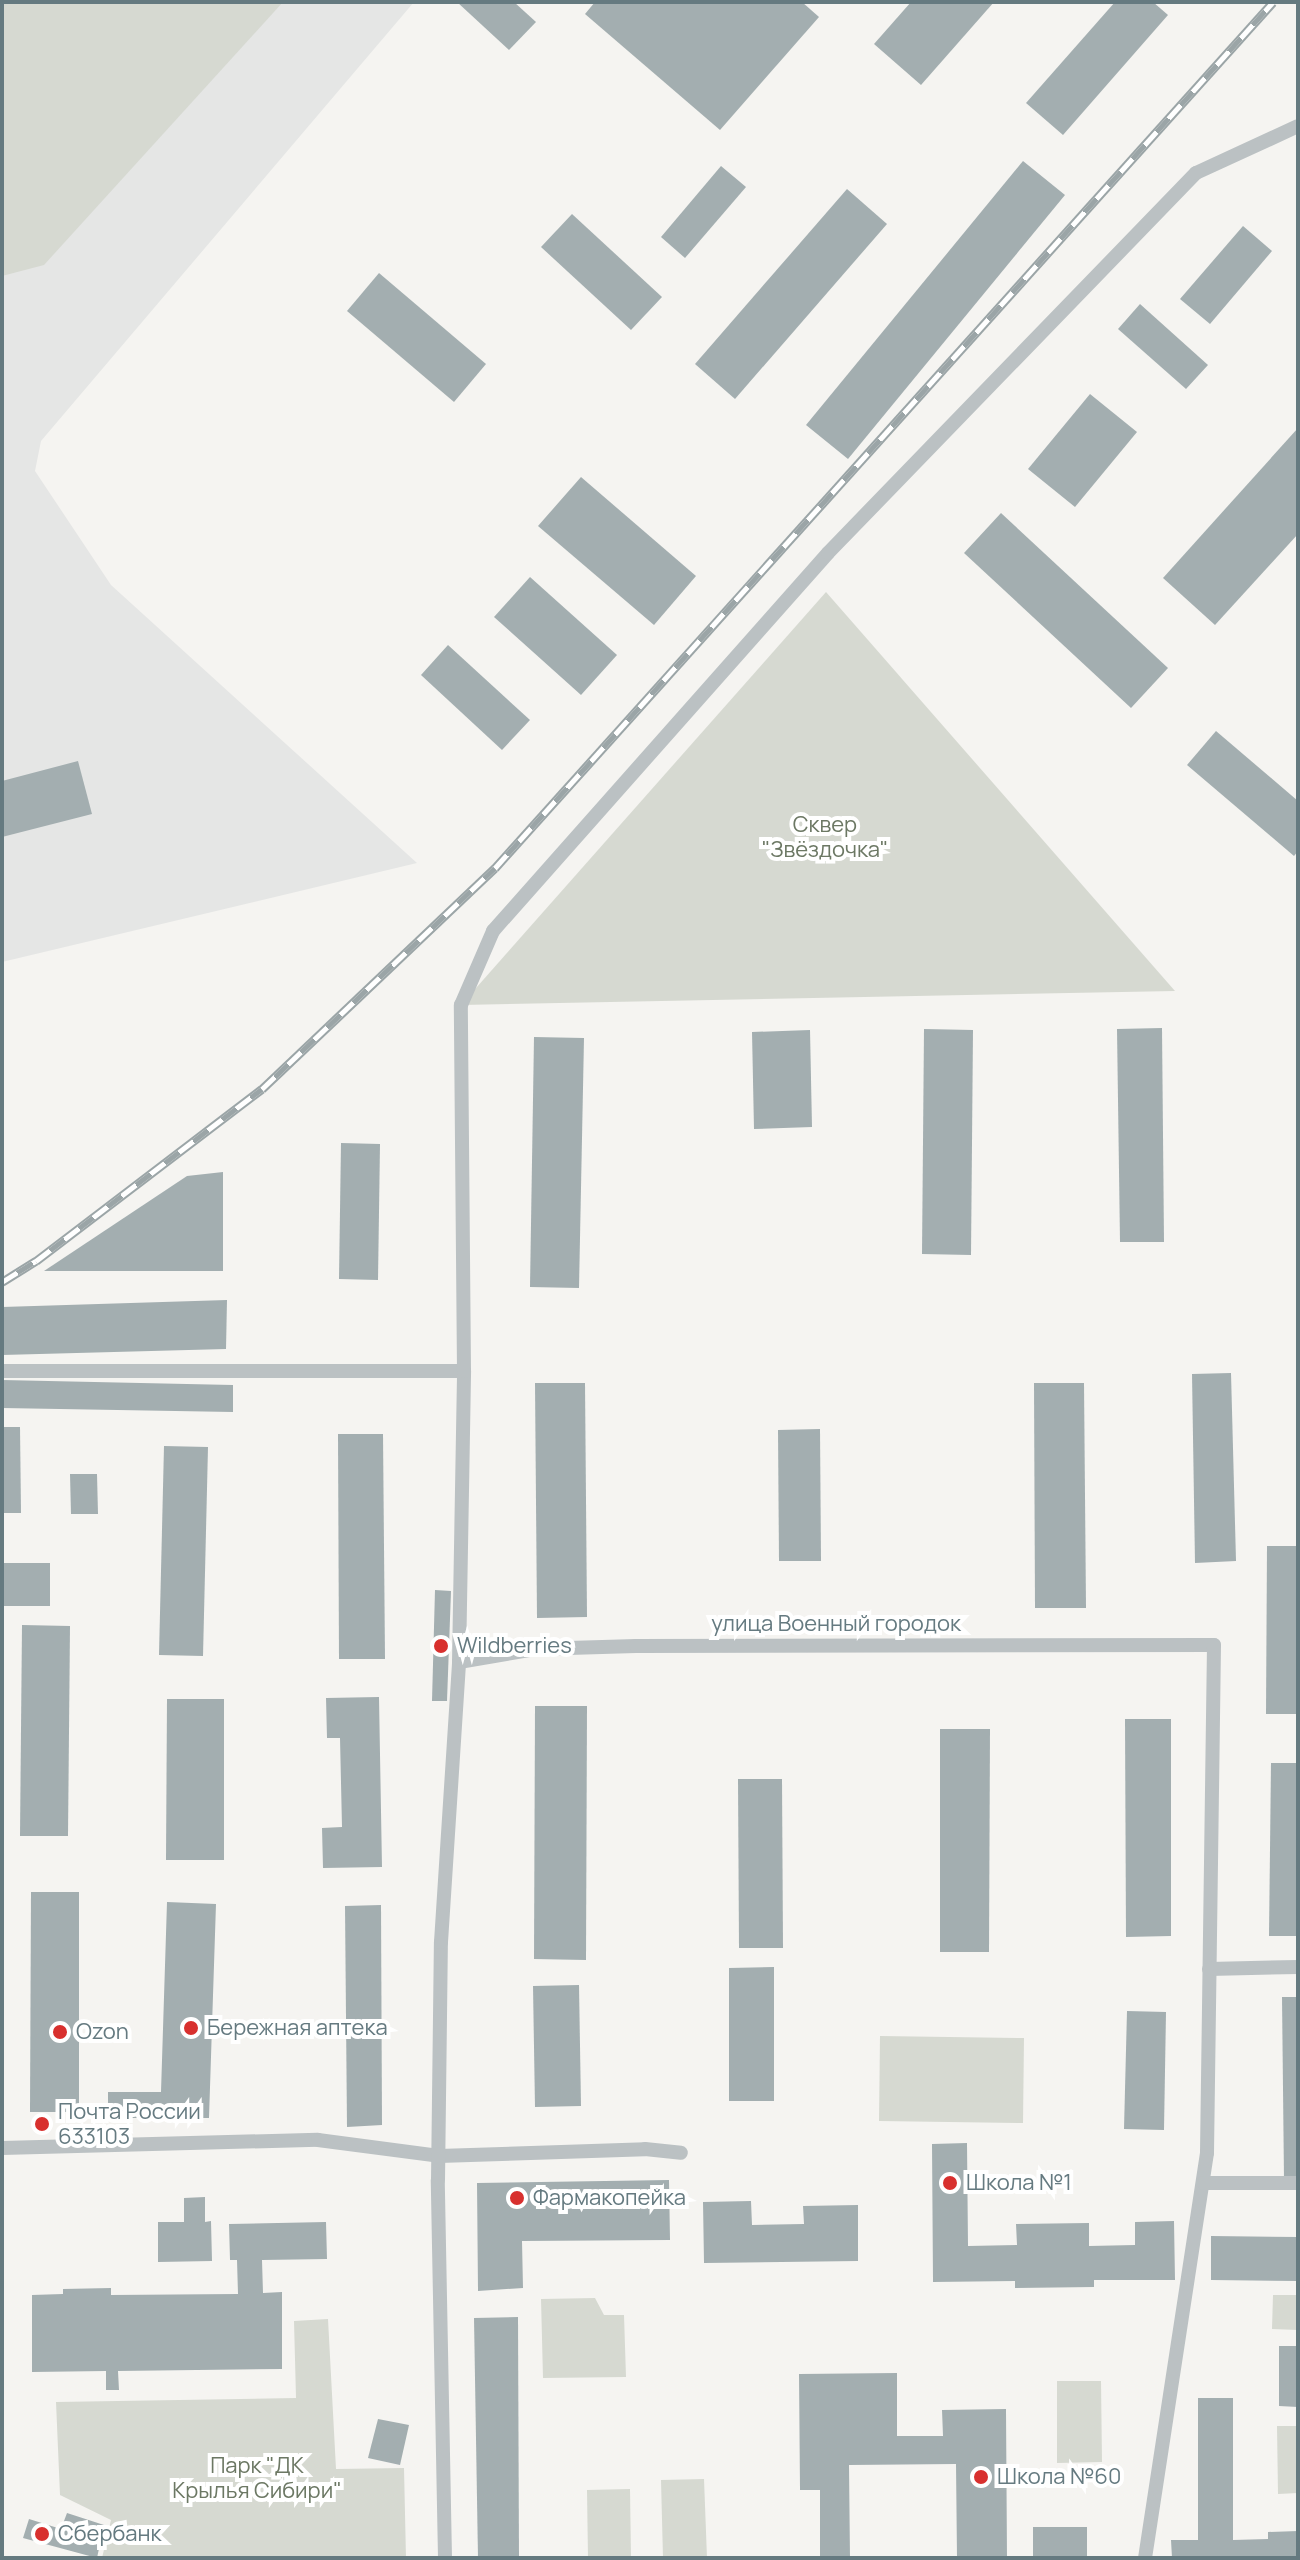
<!DOCTYPE html>
<html>
<head>
<meta charset="utf-8">
<style>
	body { margin:0 }
	#map { position:relative; width:1300px; height:2560px; overflow:hidden; background:#f5f4f1; font-family:Manrope,sans-serif }
	div>[style] { position:absolute }
	.built>* { inset:0; background:#e5e6e5 }
	.green>* { inset:0; background:#d6d9d1 }
	.building>* { inset:0; background:#a3aeb0 }
	.minor>* { height:14px; margin:-7px; padding:0 7px; transform-origin:7px; border-radius:7px; background:#bbc1c3 }
	.rail>* { height:9px; margin-top:-4.5px; transform-origin:0; background:repeating-linear-gradient(90deg,#fff 0 18px,#9ba5a7 0 36px); box-sizing:border-box; border-block:2px solid #9ba5a7 }
	.dots>* { width:22px; height:22px; translate:-50% -50%; box-sizing:border-box; border:4px solid #fff; border-radius:50% }
	span { translate:-50% -50%; white-space:nowrap; text-align:center; line-height:1.15; -webkit-text-stroke:8px #fff; paint-order:stroke }
	.park-label { font-size:22px; color:#6c7864 }
	.street-label { font-size:22px; color:#657a80 }
	.poi-label { font-size:22px; color:#657a80 }
	.left { translate:0 -50%; text-align:left }
	.frame { position:absolute; inset:0; border:4px solid #657a80; pointer-events:none }
</style>
</head>
<body>
<div id="map">
	<div class="built">
		<i style="clip-path:polygon(2px 2px,414px 2px,41px 441px,35px 471px,111px 585px,417px 863px,2px 962px)"></i>
	</div>
	<div class="green">
		<i style="clip-path:polygon(2px 2px,283px 2px,44px 265px,2px 276px)"></i>
		<i style="clip-path:polygon(826px 592px,1175px 991px,461px 1005px)"></i>
		<i style="clip-path:polygon(880px 2036px,1024px 2038px,1023px 2123px,879px 2121px)"></i>
		<i style="clip-path:polygon(1273px 2295px,1298px 2295px,1298px 2330px,1272px 2329px)"></i>
		<i style="clip-path:polygon(595px 2298px,604px 2315px,624px 2315px,626px 2377px,543px 2378px,541px 2299px)"></i>
		<i style="clip-path:polygon(328px 2319px,336px 2469px,404px 2468px,406px 2558px,102px 2558px,111px 2520px,60px 2495px,56px 2402px,296px 2398px,294px 2321px)"></i>
		<i style="clip-path:polygon(1057px 2381px,1101px 2381px,1102px 2462px,1057px 2463px)"></i>
		<i style="clip-path:polygon(1277px 2426px,1298px 2426px,1298px 2493px,1278px 2494px)"></i>
		<i style="clip-path:polygon(704px 2479px,707px 2558px,663px 2558px,661px 2480px)"></i>
		<i style="clip-path:polygon(630px 2489px,631px 2558px,588px 2558px,587px 2490px)"></i>
	</div>
	<div class="building">
		<i style="clip-path:polygon(457px 2px,514px 2px,536px 22px,509px 50px)"></i>
		<i style="clip-path:polygon(595px 2px,802px 2px,819px 17px,720px 130px,585px 14px)"></i>
		<i style="clip-path:polygon(911px 2px,994px 2px,921px 85px,874px 44px)"></i>
		<i style="clip-path:polygon(1115px 2px,1153px 2px,1168px 15px,1063px 135px,1026px 103px)"></i>
		<i style="clip-path:polygon(1023px 161px,1065px 195px,848px 459px,806px 425px)"></i>
		<i style="clip-path:polygon(721px 166px,746px 187px,685px 258px,661px 237px)"></i>
		<i style="clip-path:polygon(847px 189px,887px 224px,735px 399px,695px 364px)"></i>
		<i style="clip-path:polygon(572px 214px,662px 297px,631px 330px,541px 247px)"></i>
		<i style="clip-path:polygon(1243px 226px,1272px 251px,1210px 324px,1180px 299px)"></i>
		<i style="clip-path:polygon(379px 273px,486px 364px,454px 402px,347px 311px)"></i>
		<i style="clip-path:polygon(1140px 304px,1208px 365px,1186px 389px,1118px 329px)"></i>
		<i style="clip-path:polygon(1090px 394px,1137px 432px,1075px 507px,1028px 469px)"></i>
		<i style="clip-path:polygon(1298px 428px,1298px 534px,1215px 625px,1163px 578px)"></i>
		<i style="clip-path:polygon(581px 477px,696px 576px,654px 625px,538px 526px)"></i>
		<i style="clip-path:polygon(1001px 513px,1168px 668px,1131px 708px,964px 553px)"></i>
		<i style="clip-path:polygon(530px 577px,617px 655px,581px 695px,494px 617px)"></i>
		<i style="clip-path:polygon(448px 645px,530px 720px,502px 750px,421px 675px)"></i>
		<i style="clip-path:polygon(1216px 731px,1298px 801px,1298px 851px,1294px 856px,1187px 765px)"></i>
		<i style="clip-path:polygon(78px 761px,92px 814px,2px 837px,2px 781px)"></i>
		<i style="clip-path:polygon(1162px 1028px,1164px 1242px,1120px 1242px,1117px 1029px)"></i>
		<i style="clip-path:polygon(924px 1029px,973px 1030px,971px 1255px,922px 1254px)"></i>
		<i style="clip-path:polygon(810px 1030px,812px 1127px,754px 1129px,752px 1032px)"></i>
		<i style="clip-path:polygon(534px 1037px,584px 1038px,579px 1288px,530px 1287px)"></i>
		<i style="clip-path:polygon(341px 1143px,380px 1144px,378px 1280px,339px 1279px)"></i>
		<i style="clip-path:polygon(223px 1172px,223px 1271px,44px 1271px,187px 1176px)"></i>
		<i style="clip-path:polygon(227px 1300px,226px 1349px,2px 1355px,2px 1307px)"></i>
		<i style="clip-path:polygon(1231px 1373px,1236px 1561px,1195px 1563px,1192px 1374px)"></i>
		<i style="clip-path:polygon(2px 1380px,233px 1385px,233px 1412px,2px 1408px)"></i>
		<i style="clip-path:polygon(535px 1383px,585px 1383px,587px 1617px,537px 1618px)"></i>
		<i style="clip-path:polygon(1034px 1383px,1084px 1383px,1086px 1608px,1035px 1608px)"></i>
		<i style="clip-path:polygon(2px 1427px,20px 1427px,21px 1513px,2px 1513px)"></i>
		<i style="clip-path:polygon(820px 1429px,821px 1561px,779px 1561px,778px 1430px)"></i>
		<i style="clip-path:polygon(338px 1434px,383px 1434px,385px 1659px,339px 1659px)"></i>
		<i style="clip-path:polygon(164px 1446px,208px 1447px,203px 1656px,159px 1655px)"></i>
		<i style="clip-path:polygon(70px 1474px,97px 1474px,98px 1514px,71px 1514px)"></i>
		<i style="clip-path:polygon(1267px 1546px,1298px 1546px,1298px 1714px,1266px 1714px)"></i>
		<i style="clip-path:polygon(2px 1563px,50px 1563px,50px 1606px,2px 1606px)"></i>
		<i style="clip-path:polygon(435px 1590px,451px 1591px,447px 1701px,432px 1701px)"></i>
		<i style="clip-path:polygon(22px 1625px,70px 1626px,68px 1836px,20px 1836px)"></i>
		<i style="clip-path:polygon(379px 1697px,382px 1867px,323px 1868px,322px 1828px,342px 1827px,340px 1738px,327px 1738px,326px 1698px)"></i>
		<i style="clip-path:polygon(167px 1699px,224px 1699px,224px 1860px,166px 1860px)"></i>
		<i style="clip-path:polygon(535px 1706px,587px 1706px,586px 1960px,534px 1959px)"></i>
		<i style="clip-path:polygon(1125px 1719px,1171px 1719px,1171px 1936px,1126px 1937px)"></i>
		<i style="clip-path:polygon(940px 1729px,990px 1729px,989px 1952px,940px 1952px)"></i>
		<i style="clip-path:polygon(1271px 1763px,1298px 1763px,1298px 1936px,1269px 1936px)"></i>
		<i style="clip-path:polygon(738px 1779px,782px 1779px,783px 1948px,739px 1948px)"></i>
		<i style="clip-path:polygon(31px 1892px,79px 1892px,79px 2112px,30px 2112px)"></i>
		<i style="clip-path:polygon(167px 1902px,216px 1904px,209px 2118px,108px 2118px,108px 2092px,161px 2092px)"></i>
		<i style="clip-path:polygon(381px 1905px,382px 2125px,347px 2127px,345px 1906px)"></i>
		<i style="clip-path:polygon(774px 1967px,774px 2101px,729px 2101px,729px 1968px)"></i>
		<i style="clip-path:polygon(579px 1985px,581px 2106px,535px 2107px,533px 1986px)"></i>
		<i style="clip-path:polygon(1282px 1997px,1298px 1997px,1298px 2179px,1284px 2179px)"></i>
		<i style="clip-path:polygon(1127px 2011px,1166px 2012px,1164px 2130px,1124px 2129px)"></i>
		<i style="clip-path:polygon(967px 2143px,968px 2246px,1017px 2245px,1016px 2224px,1089px 2223px,1089px 2246px,1135px 2245px,1135px 2222px,1174px 2221px,1175px 2280px,1094px 2280px,1094px 2287px,1015px 2288px,1015px 2281px,933px 2282px,932px 2144px)"></i>
		<i style="clip-path:polygon(669px 2180px,670px 2240px,522px 2241px,523px 2288px,478px 2291px,477px 2183px)"></i>
		<i style="clip-path:polygon(205px 2197px,205px 2222px,211px 2221px,212px 2261px,158px 2262px,158px 2222px,184px 2222px,184px 2198px)"></i>
		<i style="clip-path:polygon(751px 2201px,752px 2225px,804px 2224px,803px 2206px,858px 2205px,858px 2261px,704px 2263px,703px 2202px)"></i>
		<i style="clip-path:polygon(326px 2222px,327px 2259px,262px 2260px,263px 2293px,282px 2292px,282px 2369px,118px 2371px,119px 2390px,106px 2390px,106px 2371px,32px 2372px,32px 2295px,63px 2294px,63px 2289px,111px 2288px,111px 2295px,238px 2294px,237px 2260px,230px 2260px,229px 2224px)"></i>
		<i style="clip-path:polygon(1211px 2236px,1298px 2237px,1298px 2281px,1211px 2280px)"></i>
		<i style="clip-path:polygon(518px 2317px,519px 2558px,478px 2558px,474px 2318px)"></i>
		<i style="clip-path:polygon(1279px 2346px,1298px 2346px,1298px 2407px,1279px 2406px)"></i>
		<i style="clip-path:polygon(897px 2373px,897px 2436px,943px 2436px,942px 2410px,1006px 2409px,1007px 2558px,957px 2558px,956px 2464px,849px 2465px,850px 2558px,820px 2558px,820px 2490px,800px 2490px,799px 2374px)"></i>
		<i style="clip-path:polygon(1198px 2398px,1233px 2398px,1233px 2540px,1268px 2539px,1268px 2532px,1298px 2531px,1298px 2558px,1172px 2558px,1171px 2540px,1198px 2540px)"></i>
		<i style="clip-path:polygon(378px 2419px,409px 2425px,400px 2465px,368px 2458px)"></i>
		<i style="clip-path:polygon(67px 2513px,104px 2525px,97px 2558px,23px 2538px,29px 2519px,61px 2529px)"></i>
		<i style="clip-path:polygon(1033px 2527px,1087px 2527px,1087px 2558px,1033px 2558px)"></i>
	</div>
	<div class="minor">
		<i style="left:2px;top:1371px;width:462px"></i>
		<i style="left:459px;top:1662px;width:77px;rotate:-9.7deg"></i>
		<i style="left:535px;top:1649px;width:101px;rotate:-1.7deg"></i>
		<i style="left:636px;top:1646px;width:578px;rotate:-0.1deg"></i>
		<i style="left:1214px;top:1645px;width:508px;rotate:90.79deg"></i>
		<i style="left:1207px;top:2153px;width:410px;rotate:98.7deg"></i>
		<i style="left:1209px;top:1969px;width:89px;rotate:-1.3deg"></i>
		<i style="left:2px;top:2148px;width:316px;rotate:-1.5deg"></i>
		<i style="left:318px;top:2140px;width:122px;rotate:7.5deg"></i>
		<i style="left:439px;top:2156px;width:206px;rotate:-1.9deg"></i>
		<i style="left:645px;top:2149px;width:36px;rotate:6deg"></i>
		<i style="left:1204px;top:2183px;width:94px"></i>
		<i style="left:445px;top:2558px;width:378px;rotate:-91.1deg"></i>
		<i style="left:438px;top:2180px;width:238px;rotate:-89.3deg"></i>
		<i style="left:441px;top:1942px;width:281px;rotate:-86.3deg"></i>
		<i style="left:459px;top:1662px;width:291px;rotate:-89deg"></i>
		<i style="left:464px;top:1371px;width:366px;rotate:-90.5deg"></i>
		<i style="left:461px;top:1005px;width:81px;rotate:-66.6deg"></i>
		<i style="left:493px;top:931px;width:505px;rotate:-48.45deg"></i>
		<i style="left:828px;top:553px;width:529px;rotate:-45.92deg"></i>
		<i style="left:1196px;top:173px;width:112px;rotate:-24.7deg"></i>
	</div>
	<div class="rail">
		<i style="left:2px;top:1282px;width:40px;rotate:-32deg"></i>
		<i style="left:36px;top:1261px;width:284px;rotate:-37.3deg"></i>
		<i style="left:262px;top:1089px;width:321px;rotate:-43.5deg"></i>
		<i style="left:495px;top:868px;width:1164px;rotate:-48.06deg"></i>
	</div>
	<div class="dots">
		<i style="left:441px;top:1646px;background:#d8302e"></i>
		<i style="left:191px;top:2028px;background:#d8302e"></i>
		<i style="left:60px;top:2032px;background:#d8302e"></i>
		<i style="left:42px;top:2124px;background:#d8302e"></i>
		<i style="left:950px;top:2183px;background:#d8302e"></i>
		<i style="left:517px;top:2198px;background:#d8302e"></i>
		<i style="left:981px;top:2477px;background:#d8302e"></i>
		<i style="left:42px;top:2534px;background:#d8302e"></i>
	</div>
	<div class="park-label">
		<span style="left:825px;top:837px">Сквер<br>"Звёздочка"</span>
		<span style="left:257px;top:2478px">Парк "ДК<br>Крылья Сибири"</span>
	</div>
	<div class="street-label">
		<span style="left:836px;top:1624px">улица Военный городок</span>
	</div>
	<div class="poi-label">
		<span class="left" style="left:457px;top:1646px">Wildberries</span>
		<span class="left" style="left:207px;top:2028px">Бережная аптека</span>
		<span class="left" style="left:76px;top:2032px">Ozon</span>
		<span class="left" style="left:58px;top:2124px">Почта России<br>633103</span>
		<span class="left" style="left:966px;top:2183px">Школа №1</span>
		<span class="left" style="left:533px;top:2198px">Фармакопейка</span>
		<span class="left" style="left:997px;top:2477px">Школа №60</span>
		<span class="left" style="left:58px;top:2534px">Сбербанк</span>
	</div>
	<div class="frame"></div>
</div>
</body>
</html>
